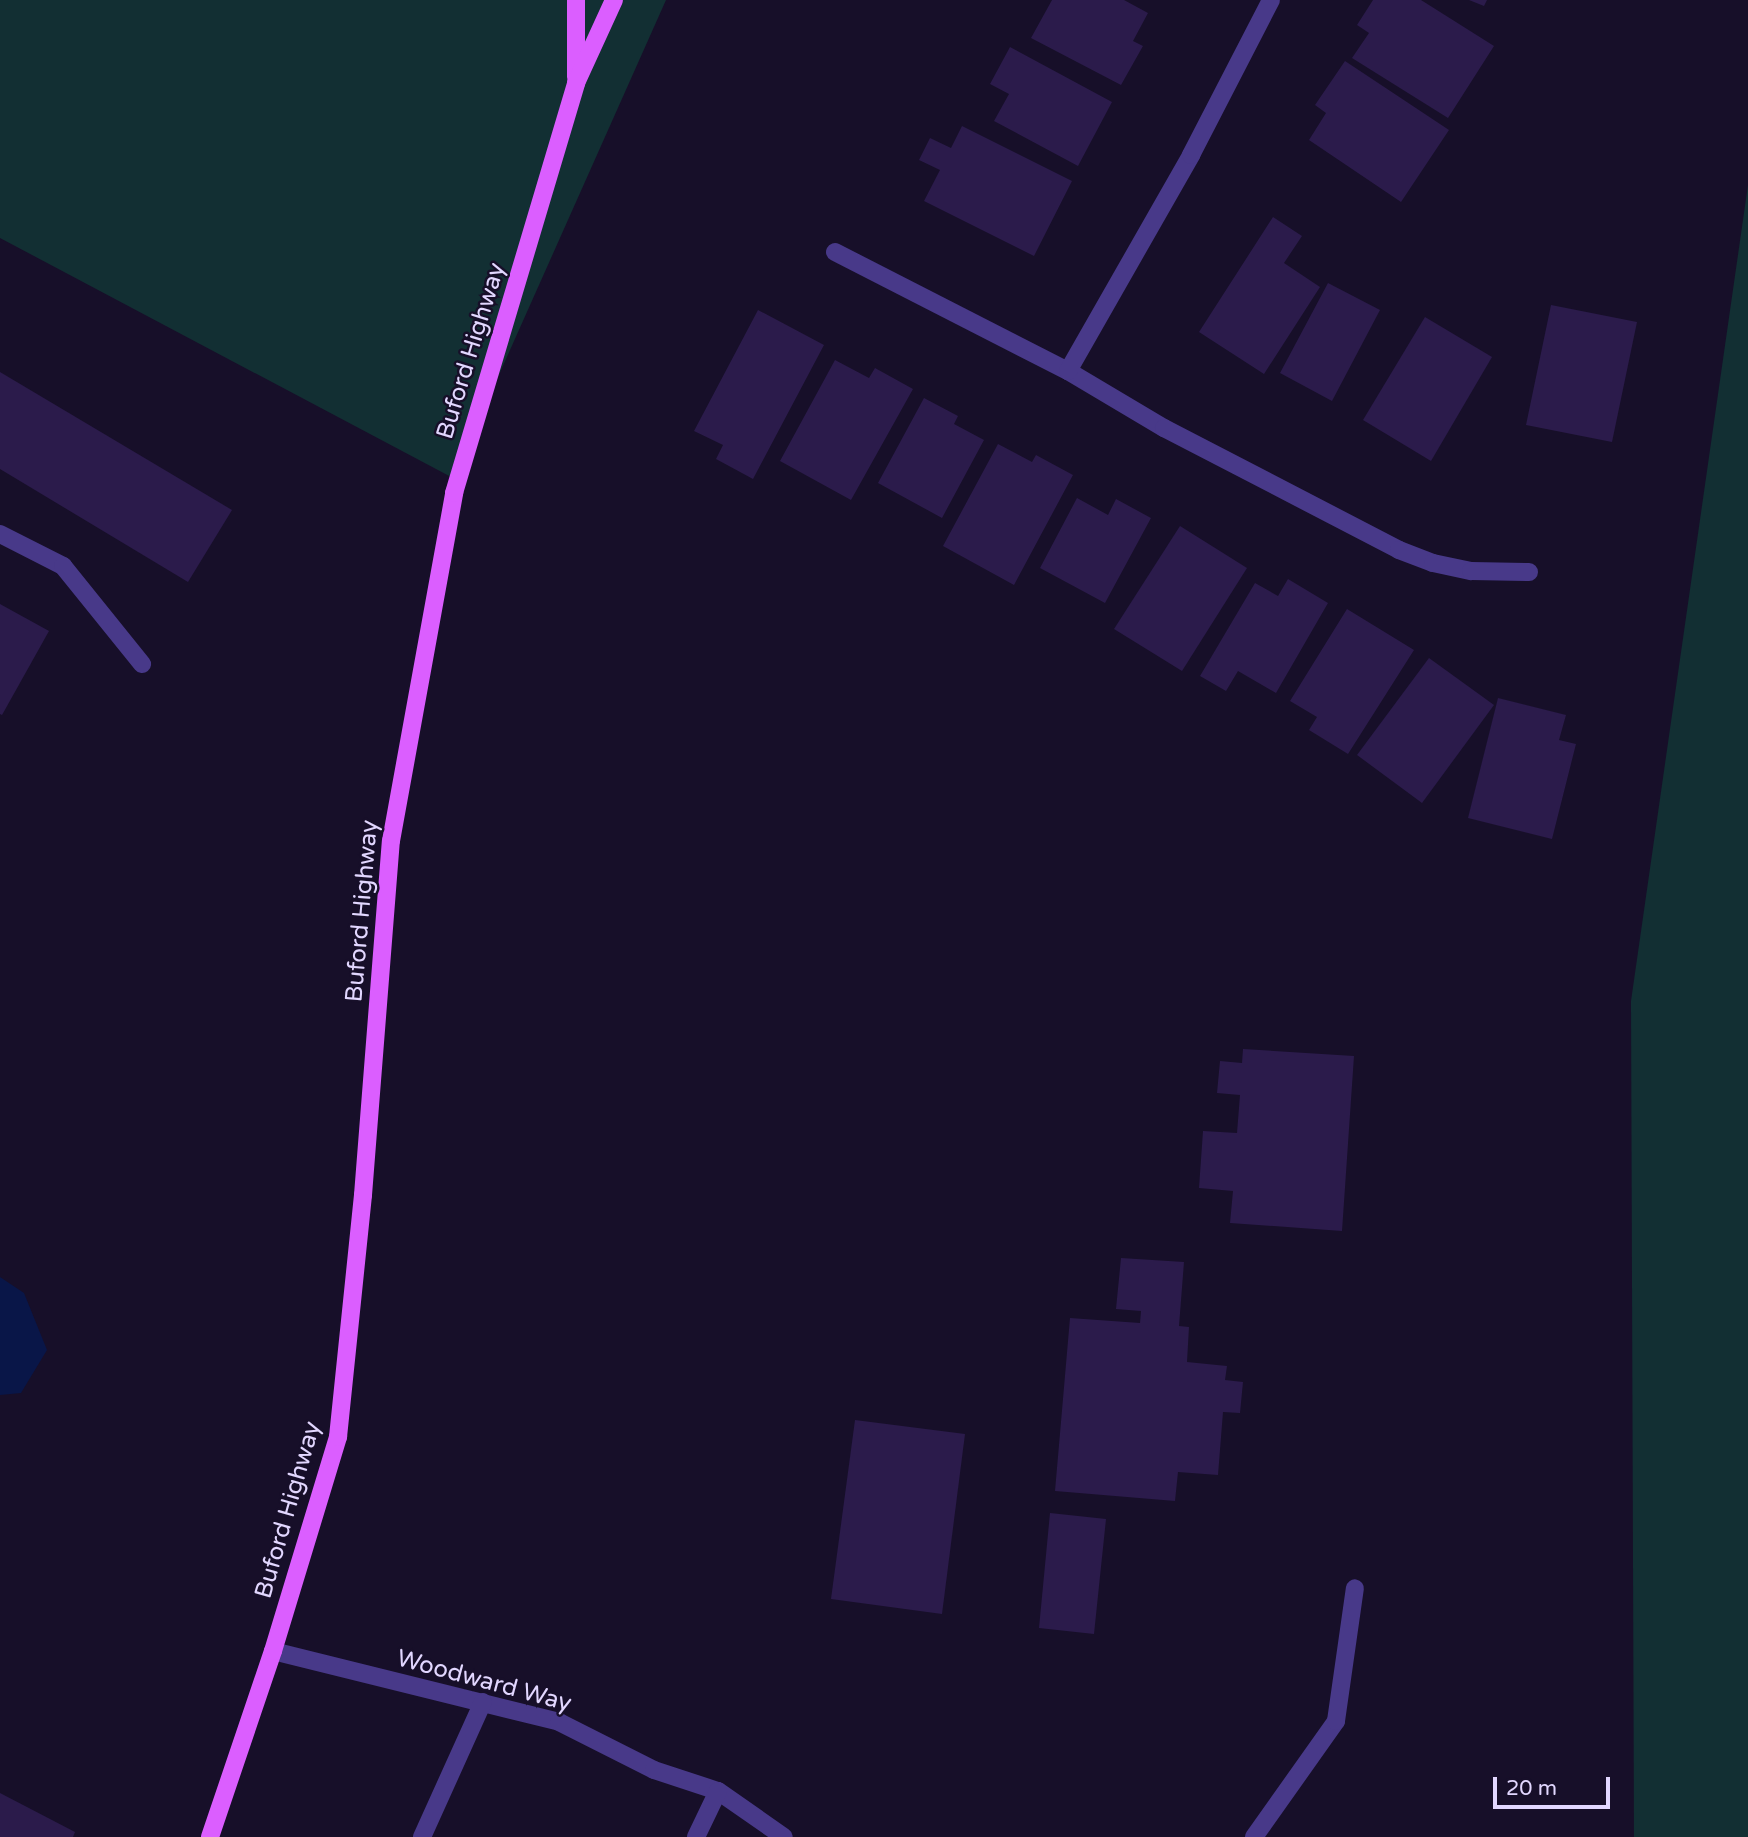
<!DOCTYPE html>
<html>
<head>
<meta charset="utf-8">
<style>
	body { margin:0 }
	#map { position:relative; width:1748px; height:1837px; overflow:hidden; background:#170f29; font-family:"Varela Round",sans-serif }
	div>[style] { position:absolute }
	.green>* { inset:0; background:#122f33 }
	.water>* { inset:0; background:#091648 }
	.building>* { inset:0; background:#2b1b4b }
	.minor>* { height:18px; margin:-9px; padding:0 9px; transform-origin:9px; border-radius:9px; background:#483989 }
	.major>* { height:18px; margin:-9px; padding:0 9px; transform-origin:9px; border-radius:9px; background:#db5eff }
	span { translate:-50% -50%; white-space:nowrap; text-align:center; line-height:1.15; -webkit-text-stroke:5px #170f29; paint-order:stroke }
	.street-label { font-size:24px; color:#e2d7ff }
	.scale { position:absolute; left:1493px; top:1777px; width:117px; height:32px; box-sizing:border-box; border:4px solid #e2d7ff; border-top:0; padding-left:9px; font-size:21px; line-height:24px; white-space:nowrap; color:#e2d7ff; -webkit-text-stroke:5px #170f29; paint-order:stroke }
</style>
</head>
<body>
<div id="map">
	<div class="green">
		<i style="clip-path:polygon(0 0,666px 0,453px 478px,0 238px)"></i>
		<i style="clip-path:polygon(1748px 185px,1748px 1837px,1634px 1837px,1631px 1001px)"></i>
	</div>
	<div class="water">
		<i style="clip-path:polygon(0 1277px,24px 1293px,47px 1350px,21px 1393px,0 1395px)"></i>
	</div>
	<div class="building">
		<i style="clip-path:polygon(1052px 0,1124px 0,1148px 13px,1133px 41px,1143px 46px,1121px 85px,1031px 38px)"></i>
		<i style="clip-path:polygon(1373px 0,1421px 0,1494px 46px,1448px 118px,1352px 58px,1369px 33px,1357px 25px)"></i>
		<i style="clip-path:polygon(1469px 0,1487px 0,1484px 6px)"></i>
		<i style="clip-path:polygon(1010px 47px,1112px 102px,1078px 166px,994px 121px,1009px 94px,990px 84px)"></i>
		<i style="clip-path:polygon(1345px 61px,1449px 130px,1401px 202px,1309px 140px,1326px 113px,1315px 105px)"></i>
		<i style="clip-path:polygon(962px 126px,1072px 181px,1034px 256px,924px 201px,940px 170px,919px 160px,930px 138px,951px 148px)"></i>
		<i style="clip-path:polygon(1273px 217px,1302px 236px,1284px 263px,1320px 287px,1264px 374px,1199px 332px)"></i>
		<i style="clip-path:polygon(1328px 283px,1380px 310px,1332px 401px,1280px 373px)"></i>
		<i style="clip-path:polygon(1551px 305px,1637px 322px,1612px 442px,1526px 425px)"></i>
		<i style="clip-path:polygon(758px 310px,824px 345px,753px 479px,716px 459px,723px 445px,694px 431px)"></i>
		<i style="clip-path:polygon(1425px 317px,1492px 357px,1431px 461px,1363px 420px)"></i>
		<i style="clip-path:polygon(835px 360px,869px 378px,875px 368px,913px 389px,851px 500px,780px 461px)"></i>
		<i style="clip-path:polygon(0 372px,232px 510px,188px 582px,0 469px)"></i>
		<i style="clip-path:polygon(924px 398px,958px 416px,954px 424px,984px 440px,942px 518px,878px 483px)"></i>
		<i style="clip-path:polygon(998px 444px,1032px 462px,1036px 455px,1073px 475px,1014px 585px,943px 546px)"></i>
		<i style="clip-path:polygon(1077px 498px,1108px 515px,1116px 499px,1151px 518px,1105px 603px,1040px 568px)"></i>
		<i style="clip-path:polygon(1180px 526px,1247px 568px,1182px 671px,1114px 629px)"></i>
		<i style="clip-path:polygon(1288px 579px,1328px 603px,1276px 693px,1238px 671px,1226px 691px,1200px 676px,1255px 583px,1278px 596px)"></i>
		<i style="clip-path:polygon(0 604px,49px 631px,2px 715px,0 714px)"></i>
		<i style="clip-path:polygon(1347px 609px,1414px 650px,1348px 754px,1309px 730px,1317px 717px,1290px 701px)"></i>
		<i style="clip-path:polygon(1429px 658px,1494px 705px,1422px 803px,1357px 755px)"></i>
		<i style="clip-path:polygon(1498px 698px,1566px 715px,1559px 740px,1576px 744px,1552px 839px,1468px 818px)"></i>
		<i style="clip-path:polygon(1243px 1049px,1354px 1056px,1342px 1231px,1230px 1223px,1233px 1191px,1199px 1188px,1203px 1131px,1237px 1133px,1240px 1095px,1217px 1093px,1220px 1061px,1242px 1063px)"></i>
		<i style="clip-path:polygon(1121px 1258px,1184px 1262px,1179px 1326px,1189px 1327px,1187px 1362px,1227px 1366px,1225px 1380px,1243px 1382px,1240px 1413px,1223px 1412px,1218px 1475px,1178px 1472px,1175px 1501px,1055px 1491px,1070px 1318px,1140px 1323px,1141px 1311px,1116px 1309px)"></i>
		<i style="clip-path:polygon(855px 1420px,965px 1434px,942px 1614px,831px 1599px)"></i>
		<i style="clip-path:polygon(1050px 1513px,1106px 1519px,1094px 1634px,1039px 1628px)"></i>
		<i style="clip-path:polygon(0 1793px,75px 1832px,73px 1837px,0 1837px)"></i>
	</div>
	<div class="minor">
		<i style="left:835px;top:252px;width:262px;rotate:27.1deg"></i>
		<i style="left:1068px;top:371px;width:112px;rotate:30.7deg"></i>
		<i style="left:1164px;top:428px;width:265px;rotate:27.4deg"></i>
		<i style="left:1399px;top:550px;width:36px;rotate:21deg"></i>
		<i style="left:1433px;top:563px;width:39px;rotate:12deg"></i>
		<i style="left:1471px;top:571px;width:58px;rotate:1deg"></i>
		<i style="left:1068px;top:371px;width:249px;rotate:-60.3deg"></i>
		<i style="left:1191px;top:155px;width:174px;rotate:-62.7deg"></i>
		<i style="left:0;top:534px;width:71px;rotate:26.9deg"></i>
		<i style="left:63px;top:566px;width:126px;rotate:51.1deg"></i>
		<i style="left:273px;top:1651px;width:295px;rotate:13.9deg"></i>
		<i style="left:559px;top:1722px;width:106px;rotate:26.8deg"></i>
		<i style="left:654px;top:1770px;width:67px;rotate:18.2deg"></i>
		<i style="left:718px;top:1791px;width:80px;rotate:34.9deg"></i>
		<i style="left:422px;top:1837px;width:148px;rotate:-65.7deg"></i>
		<i style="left:696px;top:1837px;width:51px;rotate:-64.4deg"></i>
		<i style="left:1254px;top:1837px;width:142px;rotate:-54.7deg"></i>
		<i style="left:1336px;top:1721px;width:134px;rotate:-81.9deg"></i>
	</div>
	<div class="major">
		<i style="left:576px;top:77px;width:77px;rotate:-90deg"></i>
		<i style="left:210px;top:1837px;width:196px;rotate:-71.3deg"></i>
		<i style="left:273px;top:1651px;width:224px;rotate:-73.1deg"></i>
		<i style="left:338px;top:1437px;width:243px;rotate:-84.1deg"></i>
		<i style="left:363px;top:1195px;width:355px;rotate:-85.5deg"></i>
		<i style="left:391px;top:841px;width:354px;rotate:-79.7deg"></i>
		<i style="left:454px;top:493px;width:428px;rotate:-73.4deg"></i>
		<i style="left:576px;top:83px;width:91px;rotate:-65.4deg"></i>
	</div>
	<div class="street-label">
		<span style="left:471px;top:351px;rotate:-73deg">Buford Highway</span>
		<span style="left:362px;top:911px;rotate:-85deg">Buford Highway</span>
		<span style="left:288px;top:1510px;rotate:-74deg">Buford Highway</span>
		<span style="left:484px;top:1681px;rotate:15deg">Woodward Way</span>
	</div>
	<div class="scale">20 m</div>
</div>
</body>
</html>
